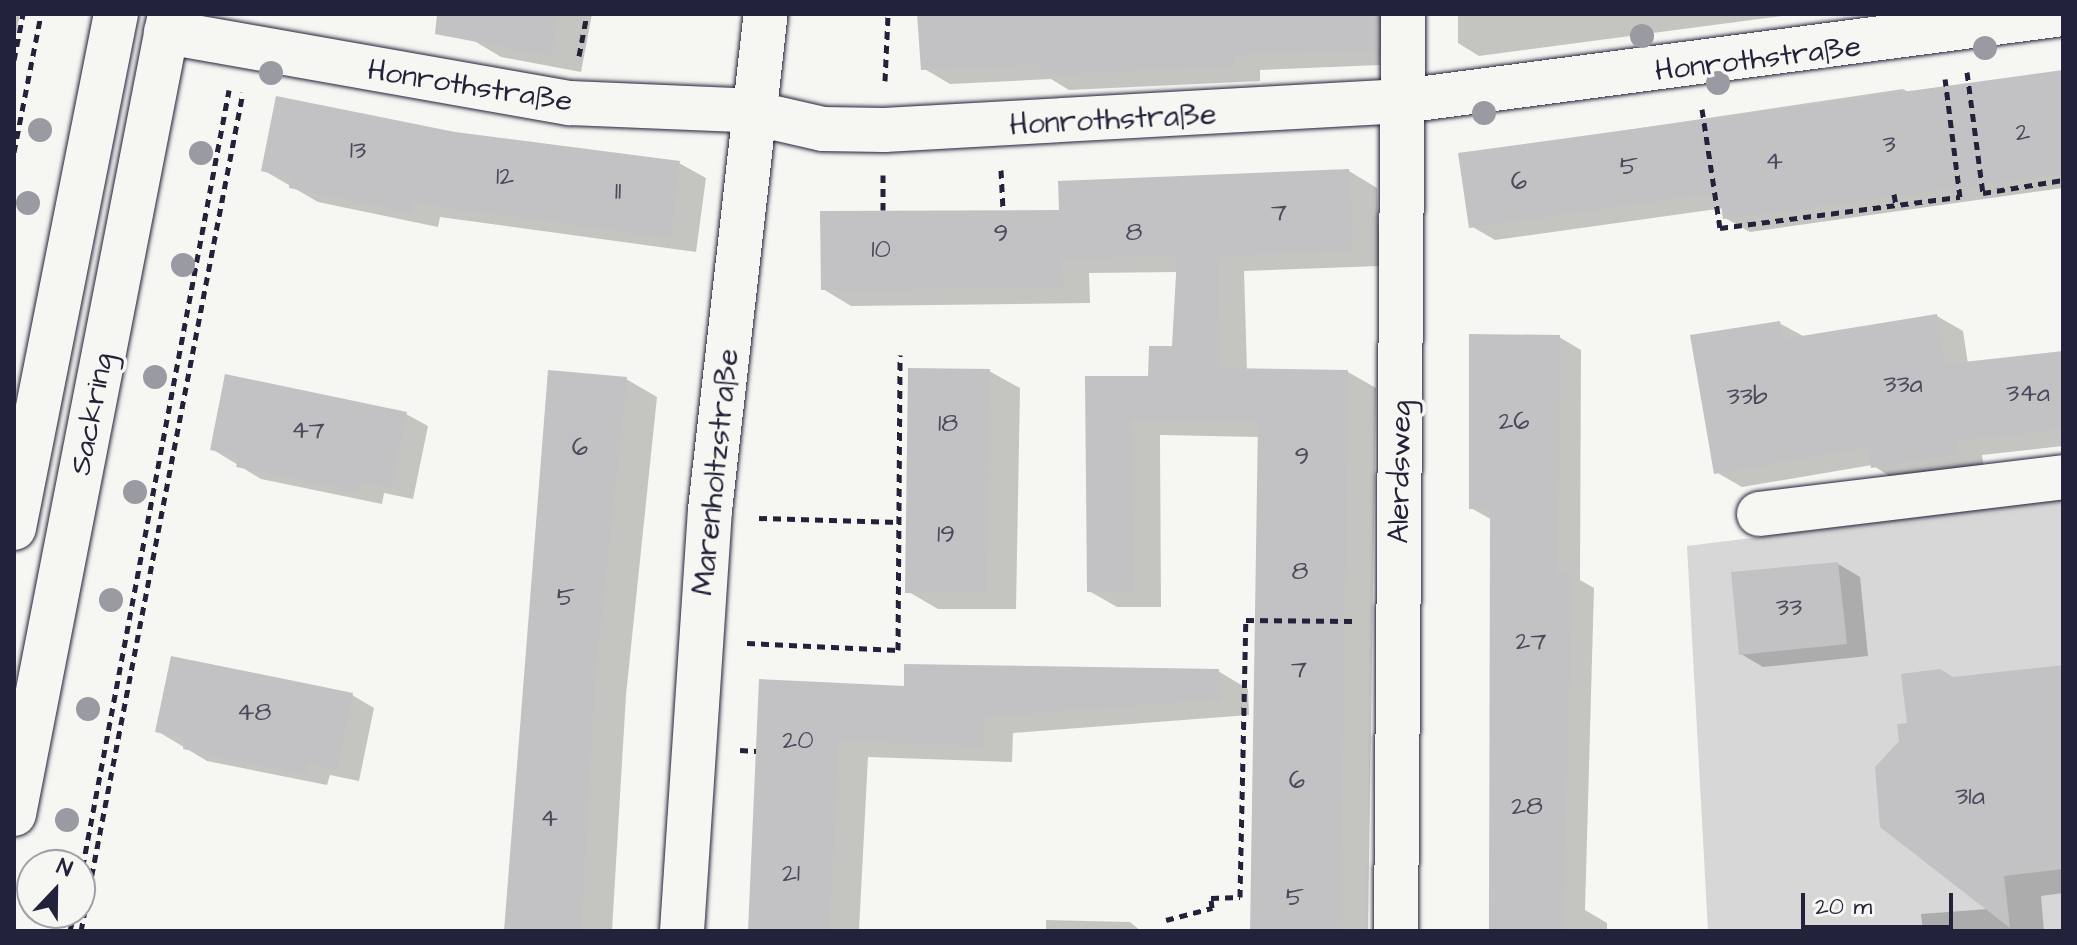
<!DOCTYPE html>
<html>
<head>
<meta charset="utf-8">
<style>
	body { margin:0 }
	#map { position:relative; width:2077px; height:945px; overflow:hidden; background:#f6f6f2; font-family:"Architects Daughter",sans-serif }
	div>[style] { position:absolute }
	.green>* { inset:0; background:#d7d7d7 }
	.shadow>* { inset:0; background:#0003 }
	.building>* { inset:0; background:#c2c2c4 }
	.path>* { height:5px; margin-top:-2.5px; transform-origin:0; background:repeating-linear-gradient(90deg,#22223b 0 8px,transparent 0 14px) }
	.roads { filter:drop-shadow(0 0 2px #22223b) drop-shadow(0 0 2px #22223b) }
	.minor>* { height:44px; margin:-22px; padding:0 22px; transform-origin:22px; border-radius:22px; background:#f6f6f2 }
	.major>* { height:44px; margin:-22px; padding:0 22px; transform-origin:22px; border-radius:22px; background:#f6f6f2 }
	.trees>* { width:24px; height:24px; margin:-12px; border-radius:50%; background:#9a9aa3 }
	span { translate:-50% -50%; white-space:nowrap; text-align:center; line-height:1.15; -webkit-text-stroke:7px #f6f6f2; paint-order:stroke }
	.number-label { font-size:26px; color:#4a4a5d }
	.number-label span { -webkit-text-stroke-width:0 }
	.street-label { font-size:30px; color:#22223b }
	.frame { position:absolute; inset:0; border:16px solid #22223b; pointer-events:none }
	.north { position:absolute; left:16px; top:849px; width:80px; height:80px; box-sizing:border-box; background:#f6f6f2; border:2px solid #a1a1a9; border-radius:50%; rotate:22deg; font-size:22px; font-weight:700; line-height:32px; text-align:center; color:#22223b }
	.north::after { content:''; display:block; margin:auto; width:28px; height:36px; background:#22223b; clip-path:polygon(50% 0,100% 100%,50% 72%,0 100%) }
	.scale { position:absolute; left:1801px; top:893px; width:152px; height:36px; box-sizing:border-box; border:4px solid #22223b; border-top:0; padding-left:10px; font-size:24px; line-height:28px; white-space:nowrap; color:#22223b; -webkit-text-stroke:6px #f6f6f2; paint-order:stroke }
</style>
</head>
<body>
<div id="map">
	<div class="green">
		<i style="clip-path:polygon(2063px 499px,2063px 931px,1708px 931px,1687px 546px)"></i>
	</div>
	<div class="shadow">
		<i style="clip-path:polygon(14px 14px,20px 14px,14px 45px)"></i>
		<i style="clip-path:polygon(475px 14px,592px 14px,581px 72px,501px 57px,471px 39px)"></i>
		<i style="clip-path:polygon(919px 14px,1381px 14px,1380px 65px,1260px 70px,1260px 81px,1069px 90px,1051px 79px,950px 84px,923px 68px)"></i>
		<i style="clip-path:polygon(1458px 14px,1797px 14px,1479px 56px,1458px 43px)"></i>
		<i style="clip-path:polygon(2063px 73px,2063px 188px,1750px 232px,1725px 218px,1724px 208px,1495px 240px,1471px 226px,1460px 155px,1903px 89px,1914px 95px)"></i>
		<i style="clip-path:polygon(679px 163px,706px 178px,696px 252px,440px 217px,438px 227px,318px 202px,263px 170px)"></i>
		<i style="clip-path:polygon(1349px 171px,1377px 188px,1380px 266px,1244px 271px,1247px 370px,1348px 372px,1376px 388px,1368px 931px,1251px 931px,1259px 437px,1160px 435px,1161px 607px,1117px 607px,1089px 591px,1087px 378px,1150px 378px,1174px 348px,1178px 272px,1089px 273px,1090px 303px,851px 306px,823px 289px,1061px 212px)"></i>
		<i style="clip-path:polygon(1937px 316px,1963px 331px,1968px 364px,2063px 353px,2063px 446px,1982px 455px,1984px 468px,1899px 482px,1872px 465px,1742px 487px,1716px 472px,1779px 323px,1805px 337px)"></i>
		<i style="clip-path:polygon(1559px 337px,1581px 350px,1580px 580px,1594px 588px,1585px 910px,1607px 923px,1607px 931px,1489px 931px,1492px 520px,1471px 508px)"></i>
		<i style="clip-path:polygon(989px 371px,1020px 388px,1016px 609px,938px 609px,907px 591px)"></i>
		<i style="clip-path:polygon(550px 372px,626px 379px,657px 397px,626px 695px,612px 931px,506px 931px)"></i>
		<i style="clip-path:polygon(406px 414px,428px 426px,413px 499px,384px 493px,382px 504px,261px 479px,212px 449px)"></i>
		<i style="clip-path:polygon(1838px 564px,1860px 577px,1868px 656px,1763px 667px,1741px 654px)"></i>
		<i style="clip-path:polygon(2063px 667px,2063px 893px,2041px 896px,2044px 931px,1923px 931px,1921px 914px,1988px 909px,1901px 742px,1909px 725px,1954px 679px)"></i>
		<i style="clip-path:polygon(1218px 671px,1248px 689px,1249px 715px,1013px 733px,1012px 762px,868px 757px,859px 931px,750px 931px,761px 681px,906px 688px)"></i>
		<i style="clip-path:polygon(352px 695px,374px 708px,359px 781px,330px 775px,327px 785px,207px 761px,157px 731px)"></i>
		<i style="clip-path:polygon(1046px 920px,1130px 922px,1141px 931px,1046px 931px)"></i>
	</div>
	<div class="building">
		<i style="clip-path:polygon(437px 14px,558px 14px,551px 56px,435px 34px)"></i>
		<i style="clip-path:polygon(917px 14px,1378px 14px,1378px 49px,1234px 55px,1234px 66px,1040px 75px,1039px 64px,921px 70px)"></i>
		<i style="clip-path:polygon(2063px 70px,2063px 174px,1723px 219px,1719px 192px,1469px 228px,1458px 153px)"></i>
		<i style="clip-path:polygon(276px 96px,455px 132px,680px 161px,670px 238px,414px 203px,412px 213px,289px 188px,290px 178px,261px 171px)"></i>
		<i style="clip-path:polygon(1349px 169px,1353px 251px,1217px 256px,1220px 368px,1348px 370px,1340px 931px,1250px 931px,1258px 422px,1132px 420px,1134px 592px,1087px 592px,1085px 376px,1148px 376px,1149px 346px,1172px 346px,1177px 256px,1062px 258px,1063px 288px,821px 290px,820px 211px,1059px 210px,1058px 181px)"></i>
		<i style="clip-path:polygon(1937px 314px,1945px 364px,2063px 351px,2063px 429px,1957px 441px,1959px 454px,1871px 468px,1868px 447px,1714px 474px,1690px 335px,1780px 321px,1783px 339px)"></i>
		<i style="clip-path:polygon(1469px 334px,1560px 335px,1558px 573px,1572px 573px,1563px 931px,1489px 931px,1490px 509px,1469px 509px)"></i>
		<i style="clip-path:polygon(908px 368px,990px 369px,986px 592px,905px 593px)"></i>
		<i style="clip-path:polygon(548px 370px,627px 377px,595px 677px,581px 931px,504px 931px)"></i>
		<i style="clip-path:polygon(225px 374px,407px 412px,391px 488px,362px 481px,360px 492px,236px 467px,239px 456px,210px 450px)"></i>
		<i style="clip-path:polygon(1838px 562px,1847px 644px,1739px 655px,1731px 572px)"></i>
		<i style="clip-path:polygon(171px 656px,353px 693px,337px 770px,308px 763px,305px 774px,266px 767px,183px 749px,185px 738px,155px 732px)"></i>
		<i style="clip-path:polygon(904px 664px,1219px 669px,1220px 699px,983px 717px,983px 746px,839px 741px,829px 931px,748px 931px,759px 679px,904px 686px)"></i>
		<i style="clip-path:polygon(2063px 665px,2063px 869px,2004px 876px,2010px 928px,1880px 827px,1875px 767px,1899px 741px,1897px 724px,1907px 723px,1901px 674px,1940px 669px,1953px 677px)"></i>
	</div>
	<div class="path">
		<i style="left:579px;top:56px;width:43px;rotate:-79.2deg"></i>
		<i style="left:14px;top:60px;width:47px;rotate:-78.9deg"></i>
		<i style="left:1967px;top:72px;width:122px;rotate:82.5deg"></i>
		<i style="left:1983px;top:193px;width:81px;rotate:-9.2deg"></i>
		<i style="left:885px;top:81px;width:67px;rotate:-87.4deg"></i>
		<i style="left:1702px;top:109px;width:120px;rotate:81.4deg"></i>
		<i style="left:1720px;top:228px;width:242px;rotate:-7.4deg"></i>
		<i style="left:1960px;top:197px;width:119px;rotate:-97.2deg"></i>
		<i style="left:14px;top:152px;width:141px;rotate:-78.9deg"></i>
		<i style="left:1001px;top:170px;width:40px;rotate:87.1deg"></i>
		<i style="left:1894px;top:194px;width:11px;rotate:80deg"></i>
		<i style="left:883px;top:210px;width:35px;rotate:-90deg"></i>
		<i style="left:759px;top:518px;width:140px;rotate:1.6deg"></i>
		<i style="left:747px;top:643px;width:151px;rotate:2.7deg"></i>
		<i style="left:898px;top:650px;width:295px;rotate:-89.6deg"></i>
		<i style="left:740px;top:750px;width:16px;rotate:4deg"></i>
		<i style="left:80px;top:881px;width:805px;rotate:-79.33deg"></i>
		<i style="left:1166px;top:920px;width:48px;rotate:-14.6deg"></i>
		<i style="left:1212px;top:908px;width:10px;rotate:-96deg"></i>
		<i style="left:1211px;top:898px;width:29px;rotate:-2deg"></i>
		<i style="left:1240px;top:897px;width:277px;rotate:-88.8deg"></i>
		<i style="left:1246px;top:620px;width:107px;rotate:0.5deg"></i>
		<i style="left:70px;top:931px;width:18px;rotate:-77deg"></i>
		<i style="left:81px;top:931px;width:854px;rotate:-79.07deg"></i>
	</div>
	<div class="roads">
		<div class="minor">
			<i style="left:166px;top:32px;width:410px;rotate:10deg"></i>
			<i style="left:570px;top:103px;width:170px;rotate:2.4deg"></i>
			<i style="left:740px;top:110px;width:85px;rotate:12.9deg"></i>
			<i style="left:823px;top:129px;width:61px;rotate:0.9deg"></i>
			<i style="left:884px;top:130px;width:520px;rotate:-3.2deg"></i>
			<i style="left:1403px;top:101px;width:666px;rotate:-7.51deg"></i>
			<i style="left:1759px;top:514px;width:306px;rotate:-6.9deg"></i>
			<i style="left:682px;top:931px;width:422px;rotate:-86.2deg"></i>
			<i style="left:710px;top:510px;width:499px;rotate:-83.6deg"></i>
			<i style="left:1396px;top:931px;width:917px;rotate:-89.56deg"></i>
		</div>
		<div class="major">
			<i style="left:14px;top:528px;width:524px;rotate:-78.78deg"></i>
			<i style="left:14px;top:814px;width:815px;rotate:-78.97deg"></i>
		</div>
	</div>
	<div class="trees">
		<i style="left:1642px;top:36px"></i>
		<i style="left:1985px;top:48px"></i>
		<i style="left:271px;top:73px"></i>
		<i style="left:1718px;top:83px"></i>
		<i style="left:1484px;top:113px"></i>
		<i style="left:40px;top:130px"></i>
		<i style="left:201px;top:153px"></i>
		<i style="left:28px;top:203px"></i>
		<i style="left:183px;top:265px"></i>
		<i style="left:155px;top:377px"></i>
		<i style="left:135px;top:492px"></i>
		<i style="left:111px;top:600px"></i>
		<i style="left:88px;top:709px"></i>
		<i style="left:67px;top:820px"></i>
	</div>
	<div class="number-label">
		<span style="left:2023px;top:133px">2</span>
		<span style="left:1889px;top:145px">3</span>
		<span style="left:358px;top:151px">13</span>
		<span style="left:1774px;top:162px">4</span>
		<span style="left:1629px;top:167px">5</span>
		<span style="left:505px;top:177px">12</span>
		<span style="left:1519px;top:182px">6</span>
		<span style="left:618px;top:192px">11</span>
		<span style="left:1279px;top:213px">7</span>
		<span style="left:1134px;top:233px">8</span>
		<span style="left:1001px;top:234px">9</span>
		<span style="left:881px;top:250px">10</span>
		<span style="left:1903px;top:385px">33a</span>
		<span style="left:2028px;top:394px">34a</span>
		<span style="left:1747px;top:397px">33b</span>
		<span style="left:1514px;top:422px">26</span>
		<span style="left:948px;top:424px">18</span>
		<span style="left:308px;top:431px">47</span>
		<span style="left:580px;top:448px">6</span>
		<span style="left:1302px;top:457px">9</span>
		<span style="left:946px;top:535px">19</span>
		<span style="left:1300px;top:572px">8</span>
		<span style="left:566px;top:598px">5</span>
		<span style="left:1789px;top:608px">33</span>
		<span style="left:1531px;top:642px">27</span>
		<span style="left:1299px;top:670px">7</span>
		<span style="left:254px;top:713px">48</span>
		<span style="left:798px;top:741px">20</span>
		<span style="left:1297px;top:781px">6</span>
		<span style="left:1970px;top:797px">31a</span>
		<span style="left:1527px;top:807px">28</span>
		<span style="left:549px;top:819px">4</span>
		<span style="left:791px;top:874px">21</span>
		<span style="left:1295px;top:898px">5</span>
	</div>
	<div class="street-label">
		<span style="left:1758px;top:59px;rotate:-7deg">Honrothstraße</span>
		<span style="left:470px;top:86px;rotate:9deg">Honrothstraße</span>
		<span style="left:1113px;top:120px;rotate:-3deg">Honrothstraße</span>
		<span style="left:92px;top:414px;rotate:-79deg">Sackring</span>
		<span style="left:716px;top:472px;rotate:-84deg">Marenholtzstraße</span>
		<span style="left:1400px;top:472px;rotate:-89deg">Alerdsweg</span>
	</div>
	<div class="frame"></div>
	<div class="north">N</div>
	<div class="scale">20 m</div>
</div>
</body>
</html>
